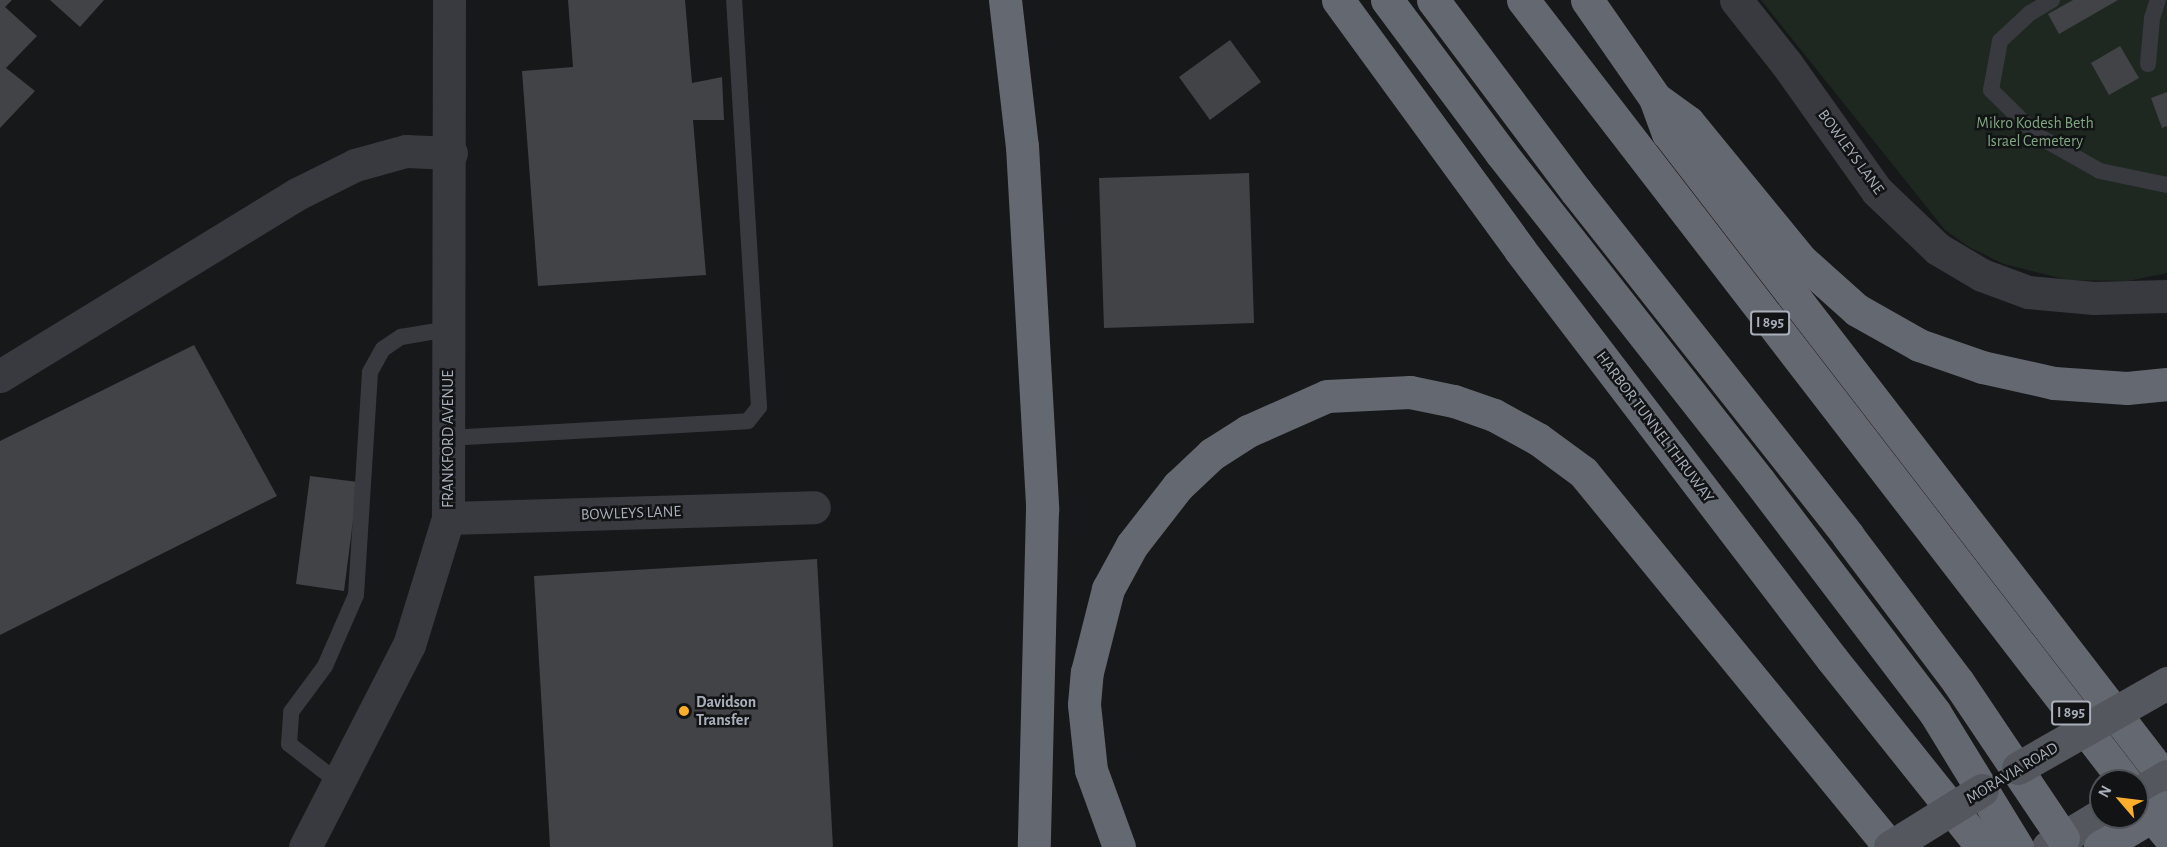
<!DOCTYPE html>
<html>
<head>
<meta charset="utf-8">
<style>
	body { margin:0 }
	#map { position:relative; width:2167px; height:847px; overflow:hidden; background:#17181a; font-family:"Alegreya Sans",sans-serif }
	div>[style] { position:absolute }
	.green>* { inset:0; background:#1f2820 }
	.building>* { inset:0; background:#414347 }
	.service>* { height:16px; margin:-8px; padding:0 8px; transform-origin:8px; border-radius:8px; background:#383a3f }
	.minor>* { height:33px; margin:-16.5px; padding:0 16.5px; transform-origin:16.5px; border-radius:16.5px; background:#383a3f }
	.primary>* { height:33px; margin:-16.5px; padding:0 16.5px; transform-origin:16.5px; border-radius:16.5px; background:#54575e }
	.motorway>* { height:33px; margin:-16.5px; padding:0 16.5px; transform-origin:16.5px; border-radius:16.5px; background:#646870 }
	.primary-bridge>* { height:33px; margin:-16.5px; padding:0 16.5px; transform-origin:16.5px; border-radius:16.5px; background:#54575e }
	.motorway-bridge>* { height:33px; margin:-16.5px; padding:0 16.5px; transform-origin:16.5px; border-radius:16.5px; background:#646870 }
	.dots>* { width:16px; height:16px; translate:-50% -50%; box-sizing:border-box; border:3px solid #121315; border-radius:50% }
	span { translate:-50% -50%; white-space:nowrap; text-align:center; line-height:1.15; -webkit-text-stroke:5px #121315; paint-order:stroke }
	.shield-label span { padding:2px 4px; background:#121315; border:2px solid; border-radius:4px; -webkit-text-stroke-width:0 }
	.shield-label { font-size:15px; color:#a9afba; font-weight:700 }
	.park-label { font-size:16px; color:#7fa77f }
	.street-label { font-size:16px; color:#a9afba }
	.poi-label { font-size:16px; color:#a9afba; font-weight:700 }
	.left { translate:0 -50%; text-align:left }
	.north { position:absolute; left:2089px; top:769px; width:60px; height:60px; box-sizing:border-box; background:#121315; border:2px solid #4e5157; border-radius:50%; rotate:298deg; font-size:16px; font-weight:700; line-height:24px; text-align:center; color:#a9afba }
	.north::after { content:''; display:block; margin:auto; width:21px; height:27px; background:#feae2b; clip-path:polygon(50% 0,100% 100%,50% 72%,0 100%) }
</style>
</head>
<body>
<div id="map">
	<div class="green">
		<i style="clip-path:polygon(1761px 0,2167px 0,2167px 273px,2128px 281px,2068px 280px,2004px 264px,1969px 247px,1945px 230px)"></i>
	</div>
	<div class="building">
		<i style="clip-path:polygon(0 0,12px 0,5px 7px,37px 36px,6px 68px,35px 91px,0 128px)"></i>
		<i style="clip-path:polygon(50px 0,104px 0,80px 27px)"></i>
		<i style="clip-path:polygon(568px 0,685px 0,692px 83px,722px 77px,724px 120px,693px 120px,706px 275px,538px 286px,522px 71px,573px 67px)"></i>
		<i style="clip-path:polygon(2073px 0,2118px 0,2059px 34px,2048px 14px)"></i>
		<i style="clip-path:polygon(1230px 40px,1261px 82px,1210px 120px,1179px 77px)"></i>
		<i style="clip-path:polygon(2120px 46px,2139px 78px,2109px 95px,2091px 63px)"></i>
		<i style="clip-path:polygon(2167px 92px,2167px 126px,2162px 128px,2151px 98px)"></i>
		<i style="clip-path:polygon(1249px 173px,1254px 323px,1104px 328px,1099px 178px)"></i>
		<i style="clip-path:polygon(194px 345px,277px 496px,0 635px,0 441px)"></i>
		<i style="clip-path:polygon(310px 476px,358px 482px,344px 591px,296px 584px)"></i>
		<i style="clip-path:polygon(817px 559px,833px 847px,550px 847px,534px 576px)"></i>
	</div>
	<div class="service">
		<i style="left:2052px;top:0;width:26px;rotate:149deg"></i>
		<i style="left:2030px;top:13px;width:41px;rotate:137deg"></i>
		<i style="left:2000px;top:41px;width:50px;rotate:100.4deg"></i>
		<i style="left:1991px;top:90px;width:66px;rotate:44.4deg"></i>
		<i style="left:2038px;top:136px;width:71px;rotate:29.4deg"></i>
		<i style="left:2100px;top:171px;width:68px;rotate:11.8deg"></i>
		<i style="left:2148px;top:64px;width:46px;rotate:-85deg"></i>
		<i style="left:2152px;top:18px;width:19px;rotate:-72deg"></i>
		<i style="left:448px;top:438px;width:300px;rotate:-3.2deg"></i>
		<i style="left:748px;top:421px;width:18px;rotate:-52deg"></i>
		<i style="left:759px;top:407px;width:408px;rotate:-93.5deg"></i>
		<i style="left:338px;top:782px;width:62px;rotate:-142.2deg"></i>
		<i style="left:289px;top:744px;width:32px;rotate:-86deg"></i>
		<i style="left:291px;top:712px;width:57px;rotate:-53.5deg"></i>
		<i style="left:325px;top:666px;width:77px;rotate:-66.4deg"></i>
		<i style="left:356px;top:595px;width:223px;rotate:-86.4deg"></i>
		<i style="left:370px;top:372px;width:26px;rotate:-61deg"></i>
		<i style="left:383px;top:349px;width:22px;rotate:-34deg"></i>
		<i style="left:401px;top:337px;width:49px;rotate:-9.5deg"></i>
	</div>
	<div class="minor">
		<i style="left:1736px;top:0;width:80px;rotate:51.6deg"></i>
		<i style="left:1786px;top:63px;width:157px;rotate:54.6deg"></i>
		<i style="left:1877px;top:191px;width:84px;rotate:43.6deg"></i>
		<i style="left:1938px;top:249px;width:51px;rotate:30.6deg"></i>
		<i style="left:1982px;top:275px;width:49px;rotate:20.3deg"></i>
		<i style="left:2028px;top:292px;width:66px;rotate:5.2deg"></i>
		<i style="left:2094px;top:298px;width:73px;rotate:-1.6deg"></i>
		<i style="left:0;top:376px;width:348px;rotate:-31.5deg"></i>
		<i style="left:297px;top:194px;width:65px;rotate:-26.6deg"></i>
		<i style="left:355px;top:165px;width:53px;rotate:-15.4deg"></i>
		<i style="left:406px;top:151px;width:45px;rotate:2.5deg"></i>
		<i style="left:448px;top:518px;width:366px;rotate:-1.7deg"></i>
		<i style="left:305px;top:847px;width:227px;rotate:-62.8deg"></i>
		<i style="left:409px;top:645px;width:133px;rotate:-72.9deg"></i>
		<i style="left:448px;top:518px;width:518px;rotate:-89.89deg"></i>
	</div>
	<div class="primary">
		<i style="left:2048px;top:847px;width:62px;rotate:-31.1deg"></i>
	</div>
	<div class="motorway">
		<i style="left:1005px;top:0;width:147px;rotate:83.4deg"></i>
		<i style="left:1022px;top:146px;width:364px;rotate:86.8deg"></i>
		<i style="left:1042px;top:509px;width:338px;rotate:91.4deg"></i>
		<i style="left:1338px;top:0;width:309px;rotate:53.9deg"></i>
		<i style="left:1520px;top:250px;width:514px;rotate:52.66deg"></i>
		<i style="left:1832px;top:659px;width:241px;rotate:51.4deg"></i>
		<i style="left:1387px;top:0;width:191px;rotate:53.3deg"></i>
		<i style="left:1501px;top:153px;width:417px;rotate:51.8deg"></i>
		<i style="left:1759px;top:481px;width:291px;rotate:52.8deg"></i>
		<i style="left:1935px;top:713px;width:157px;rotate:58.5deg"></i>
		<i style="left:1433px;top:0;width:239px;rotate:53.2deg"></i>
		<i style="left:1576px;top:191px;width:439px;rotate:51.7deg"></i>
		<i style="left:1848px;top:536px;width:183px;rotate:53deg"></i>
		<i style="left:1958px;top:682px;width:188px;rotate:56.1deg"></i>
		<i style="left:1523px;top:0;width:986px;rotate:52.37deg"></i>
		<i style="left:1587px;top:0;width:119px;rotate:55.2deg"></i>
		<i style="left:1655px;top:98px;width:37px;rotate:70deg"></i>
		<i style="left:1668px;top:133px;width:818px;rotate:52.4deg"></i>
		<i style="left:1655px;top:98px;width:41px;rotate:36deg"></i>
		<i style="left:1688px;top:122px;width:178px;rotate:50.7deg"></i>
		<i style="left:1801px;top:260px;width:75px;rotate:41.8deg"></i>
		<i style="left:1857px;top:310px;width:71px;rotate:29.4deg"></i>
		<i style="left:1919px;top:345px;width:67px;rotate:19.2deg"></i>
		<i style="left:1982px;top:367px;width:74px;rotate:12.5deg"></i>
		<i style="left:2054px;top:383px;width:73px;rotate:3.9deg"></i>
		<i style="left:2127px;top:388px;width:40px;rotate:-5.7deg"></i>
		<i style="left:2137px;top:797px;width:48px;rotate:51deg"></i>
		<i style="left:1119px;top:847px;width:82px;rotate:-110deg"></i>
		<i style="left:1091px;top:770px;width:66px;rotate:-96.1deg"></i>
		<i style="left:1084px;top:704px;width:32px;rotate:-85deg"></i>
		<i style="left:1087px;top:672px;width:86px;rotate:-75.8deg"></i>
		<i style="left:1108px;top:589px;width:50px;rotate:-61.4deg"></i>
		<i style="left:1132px;top:545px;width:75px;rotate:-52.1deg"></i>
		<i style="left:1178px;top:486px;width:47px;rotate:-43.3deg"></i>
		<i style="left:1212px;top:454px;width:43px;rotate:-32.6deg"></i>
		<i style="left:1248px;top:431px;width:86px;rotate:-23.9deg"></i>
		<i style="left:1327px;top:396px;width:83px;rotate:-2.8deg"></i>
		<i style="left:1410px;top:392px;width:45px;rotate:11.6deg"></i>
		<i style="left:1454px;top:401px;width:42px;rotate:19.3deg"></i>
		<i style="left:1494px;top:415px;width:50px;rotate:28.6deg"></i>
		<i style="left:1538px;top:439px;width:56px;rotate:36.3deg"></i>
		<i style="left:1583px;top:472px;width:485px;rotate:50.7deg"></i>
	</div>
	<div class="primary-bridge">
		<i style="left:2018px;top:768px;width:172px;rotate:-29.7deg"></i>
		<i style="left:2137px;top:794px;width:35px;rotate:-31deg"></i>
		<i style="left:1890px;top:847px;width:108px;rotate:-31.8deg"></i>
	</div>
	<div class="motorway-bridge">
		<i style="left:2100px;top:847px;width:78px;rotate:-30.8deg"></i>
	</div>
	<div class="dots">
		<i style="left:684px;top:711px;background:#feae2b"></i>
	</div>
	<div class="shield-label">
		<span style="left:1770px;top:323px">I 895</span>
		<span style="left:2071px;top:713px">I 895</span>
	</div>
	<div class="park-label">
		<span style="left:2035px;top:132px">Mikro Kodesh Beth<br>Israel Cemetery</span>
	</div>
	<div class="street-label">
		<span style="left:1851px;top:152px;rotate:54deg">BOWLEYS LANE</span>
		<span style="left:1655px;top:427px;rotate:53deg">HARBOR TUNNEL THRUWAY</span>
		<span style="left:448px;top:439px;rotate:-90deg">FRANKFORD AVENUE</span>
		<span style="left:631px;top:513px;rotate:-2deg">BOWLEYS LANE</span>
		<span style="left:2012px;top:773px;rotate:-31deg">MORAVIA ROAD</span>
	</div>
	<div class="poi-label">
		<span class="left" style="left:696px;top:711px">Davidson<br>Transfer</span>
	</div>
	<div class="north">N</div>
</div>
</body>
</html>
